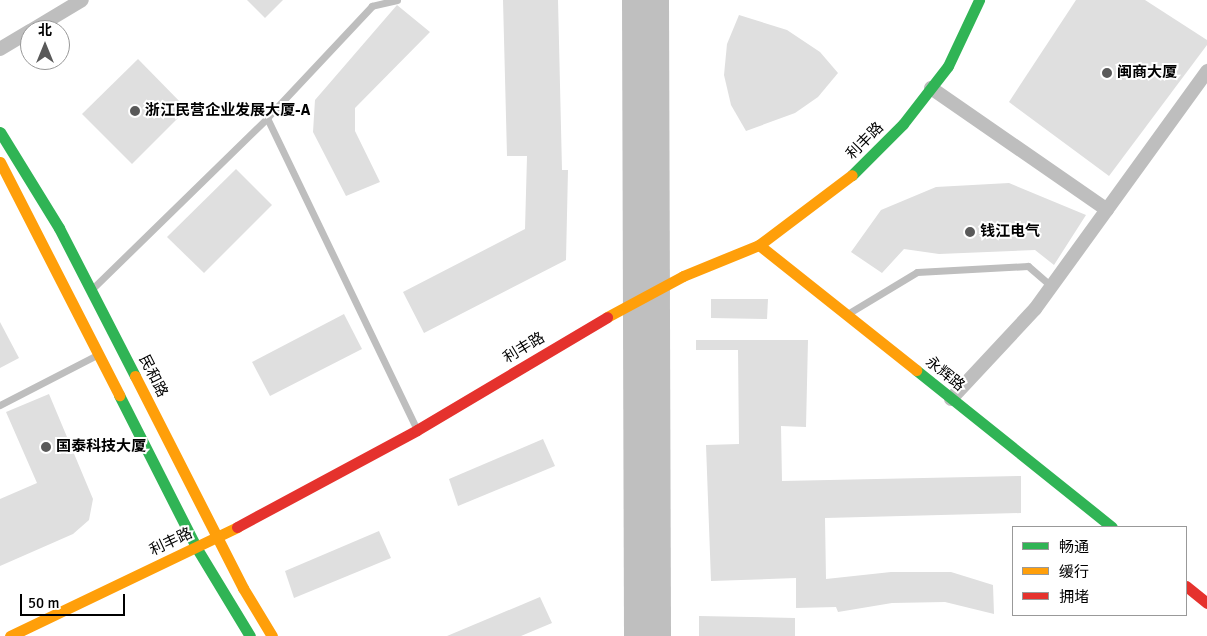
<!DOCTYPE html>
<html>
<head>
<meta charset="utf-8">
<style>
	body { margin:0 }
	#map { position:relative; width:1207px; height:636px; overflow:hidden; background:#fff; font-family:Signika,"Noto Sans SC",sans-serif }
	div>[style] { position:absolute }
	.water>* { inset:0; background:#bfbfbf }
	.building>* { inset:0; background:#dfdfdf }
	.lane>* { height:7px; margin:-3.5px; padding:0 3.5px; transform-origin:3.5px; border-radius:3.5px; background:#bebebe }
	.street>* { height:14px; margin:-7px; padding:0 7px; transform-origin:7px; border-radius:7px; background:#bebebe }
	.fast>* { height:11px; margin:-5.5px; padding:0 5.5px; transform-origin:5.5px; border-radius:5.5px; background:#30b455 }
	.slow>* { height:11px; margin:-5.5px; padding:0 5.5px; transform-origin:5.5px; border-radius:5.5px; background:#ff9f0a }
	.jam>* { height:11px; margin:-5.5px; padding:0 5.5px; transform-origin:5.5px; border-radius:5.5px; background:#e5322d }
	.dots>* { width:14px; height:14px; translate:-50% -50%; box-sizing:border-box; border:2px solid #fff; border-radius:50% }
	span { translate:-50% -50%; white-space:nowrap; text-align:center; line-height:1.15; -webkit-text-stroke:4px #fff; paint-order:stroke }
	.poi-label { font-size:15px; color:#000; font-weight:700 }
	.left { translate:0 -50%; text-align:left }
	.street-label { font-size:15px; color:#000 }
	.legend { position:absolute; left:1012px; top:526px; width:175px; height:90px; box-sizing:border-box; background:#fff; border:1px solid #999; margin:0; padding:6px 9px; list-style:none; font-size:15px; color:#000 }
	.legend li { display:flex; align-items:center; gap:10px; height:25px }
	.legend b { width:25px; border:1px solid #999 }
	.north { position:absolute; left:20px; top:20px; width:50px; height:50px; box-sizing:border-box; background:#fff; border:1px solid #999; border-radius:50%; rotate:0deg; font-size:14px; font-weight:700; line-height:20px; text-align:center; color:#000 }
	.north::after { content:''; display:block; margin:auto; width:18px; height:22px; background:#595959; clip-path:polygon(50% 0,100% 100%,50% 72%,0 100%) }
	.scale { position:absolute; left:20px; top:594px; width:105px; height:22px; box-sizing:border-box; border:2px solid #000; border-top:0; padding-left:6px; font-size:15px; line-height:18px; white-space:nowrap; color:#000; -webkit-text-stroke:4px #fff; paint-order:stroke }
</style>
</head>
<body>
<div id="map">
	<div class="water">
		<i style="clip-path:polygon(622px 0,669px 0,671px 636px,624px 636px)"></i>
	</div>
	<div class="building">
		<i style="clip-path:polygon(247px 0,283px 0,265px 18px)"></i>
		<i style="clip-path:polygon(503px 0,558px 0,562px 170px,568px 170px,566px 260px,424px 333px,403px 292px,525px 229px,527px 156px,507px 156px)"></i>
		<i style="clip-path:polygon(1076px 0,1145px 0,1207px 40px,1207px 45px,1109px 176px,1009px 102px)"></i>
		<i style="clip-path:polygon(397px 5px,430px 32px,355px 108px,355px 131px,380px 182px,346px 196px,313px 132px,315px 100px)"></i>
		<i style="clip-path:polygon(739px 15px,787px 30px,820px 52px,838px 73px,818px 97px,795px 113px,746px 131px,731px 105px,724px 75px,727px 44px)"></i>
		<i style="clip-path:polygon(138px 59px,187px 109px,132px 164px,82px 114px)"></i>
		<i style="clip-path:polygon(236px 169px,272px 205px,204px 273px,167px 237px)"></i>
		<i style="clip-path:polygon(1009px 183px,1086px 215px,1054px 265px,1035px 250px,939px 254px,904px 249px,882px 273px,851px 252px,881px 210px,936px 187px)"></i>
		<i style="clip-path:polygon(711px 299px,768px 299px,767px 319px,711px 318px)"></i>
		<i style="clip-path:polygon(344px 314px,362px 349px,270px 396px,252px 362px)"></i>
		<i style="clip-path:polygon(0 322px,19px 358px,0 368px)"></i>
		<i style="clip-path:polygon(696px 340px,808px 340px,806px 427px,781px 426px,782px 481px,1021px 476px,1021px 513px,825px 518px,826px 579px,891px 572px,951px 572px,993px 585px,994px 614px,945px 602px,892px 603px,838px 612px,836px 607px,796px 608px,796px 578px,711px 581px,706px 445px,739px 444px,738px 350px,696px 350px)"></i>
		<i style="clip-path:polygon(49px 394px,93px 499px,89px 520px,73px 534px,0 566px,0 499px,37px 483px,6px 412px)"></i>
		<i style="clip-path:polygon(543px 439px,555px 466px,458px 506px,449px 479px)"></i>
		<i style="clip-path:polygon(379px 531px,391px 558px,294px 598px,285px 571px)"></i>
		<i style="clip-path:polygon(540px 597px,552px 623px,521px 636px,447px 636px)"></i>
		<i style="clip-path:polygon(699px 616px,795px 618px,795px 636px,699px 636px)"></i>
	</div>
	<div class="lane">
		<i style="left:397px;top:0;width:26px;rotate:167deg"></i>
		<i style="left:372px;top:6px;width:154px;rotate:133.2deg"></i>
		<i style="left:267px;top:118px;width:344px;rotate:64.3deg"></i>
		<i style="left:92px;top:289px;width:245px;rotate:-44.3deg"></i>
		<i style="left:849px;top:313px;width:79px;rotate:-31.1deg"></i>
		<i style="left:917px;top:272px;width:111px;rotate:-3.1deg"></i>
		<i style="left:1028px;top:266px;width:30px;rotate:41deg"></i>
		<i style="left:0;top:405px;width:109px;rotate:-27.3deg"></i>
	</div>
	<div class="street">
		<i style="left:32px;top:30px;width:58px;rotate:-31deg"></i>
		<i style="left:0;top:49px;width:35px;rotate:-31deg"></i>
		<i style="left:931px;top:88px;width:214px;rotate:34.7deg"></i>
		<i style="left:951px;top:399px;width:123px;rotate:-47deg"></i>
		<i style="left:1035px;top:309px;width:294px;rotate:-54.1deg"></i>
	</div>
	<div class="fast">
		<i style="left:0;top:132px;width:113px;rotate:58.4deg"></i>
		<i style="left:59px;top:228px;width:166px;rotate:62.8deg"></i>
		<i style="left:852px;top:175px;width:72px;rotate:-45deg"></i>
		<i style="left:903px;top:124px;width:73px;rotate:-52.2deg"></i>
		<i style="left:948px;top:66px;width:73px;rotate:-64.8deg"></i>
		<i style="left:916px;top:370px;width:251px;rotate:38.7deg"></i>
		<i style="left:119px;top:395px;width:170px;rotate:63.1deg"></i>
		<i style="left:196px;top:547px;width:104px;rotate:58.8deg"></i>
	</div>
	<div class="slow">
		<i style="left:0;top:162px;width:262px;rotate:62.9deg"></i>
		<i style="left:759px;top:245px;width:201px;rotate:38.5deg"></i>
		<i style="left:607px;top:317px;width:86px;rotate:-28.3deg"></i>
		<i style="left:683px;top:276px;width:82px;rotate:-22.2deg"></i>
		<i style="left:759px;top:245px;width:116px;rotate:-37deg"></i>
		<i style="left:135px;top:376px;width:238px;rotate:63deg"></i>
		<i style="left:243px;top:588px;width:56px;rotate:58.9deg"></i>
		<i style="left:10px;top:636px;width:252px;rotate:-25.6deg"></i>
	</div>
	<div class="jam">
		<i style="left:237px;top:527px;width:204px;rotate:-28.3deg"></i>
		<i style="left:417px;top:430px;width:221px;rotate:-30.7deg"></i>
		<i style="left:1186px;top:586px;width:27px;rotate:39deg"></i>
	</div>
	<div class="dots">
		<i style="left:1107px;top:73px;background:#595959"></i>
		<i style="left:135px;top:111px;background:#595959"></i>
		<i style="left:970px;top:232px;background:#595959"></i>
		<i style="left:46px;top:447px;background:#595959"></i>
	</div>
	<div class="poi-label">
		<span class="left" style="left:1117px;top:73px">闽商大厦</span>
		<span class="left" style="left:145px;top:111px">浙江民营企业发展大厦-A</span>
		<span class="left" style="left:980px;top:232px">钱江电气</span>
		<span class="left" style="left:56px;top:447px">国泰科技大厦</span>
	</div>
	<div class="street-label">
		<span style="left:865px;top:141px;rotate:-45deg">利丰路</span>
		<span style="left:524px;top:348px;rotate:-31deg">利丰路</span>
		<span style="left:945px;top:374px;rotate:39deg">永辉路</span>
		<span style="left:153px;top:376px;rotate:63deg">民和路</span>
		<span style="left:171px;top:542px;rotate:-25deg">利丰路</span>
	</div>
	<ul class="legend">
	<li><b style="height:6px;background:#30b455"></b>畅通</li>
	<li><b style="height:6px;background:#ff9f0a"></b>缓行</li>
	<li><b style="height:6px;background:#e5322d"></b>拥堵</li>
	</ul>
	<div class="north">北</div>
	<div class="scale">50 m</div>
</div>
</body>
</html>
